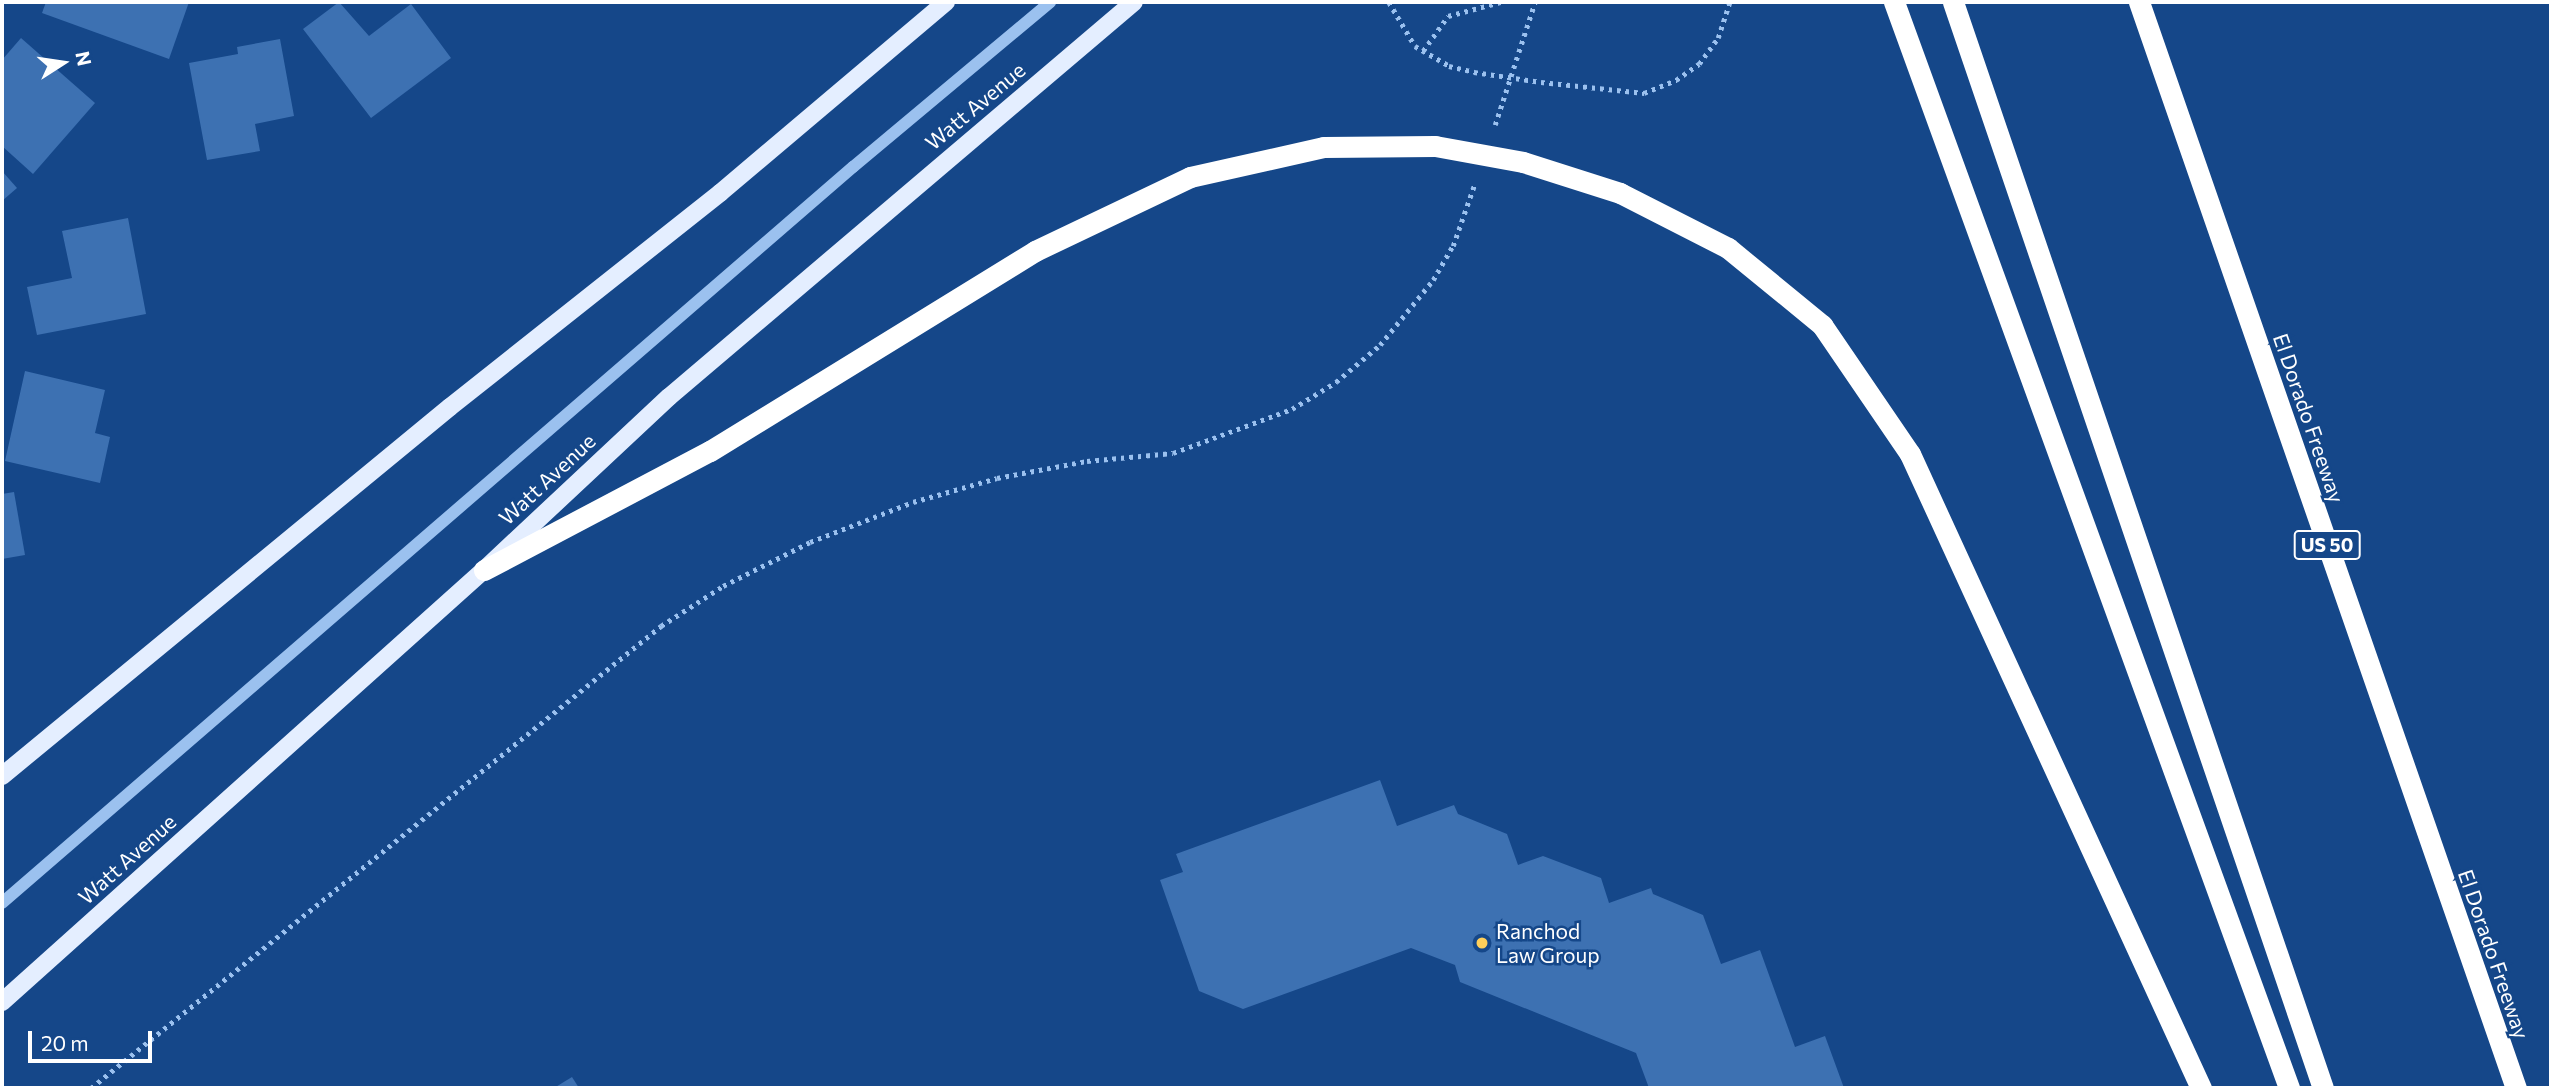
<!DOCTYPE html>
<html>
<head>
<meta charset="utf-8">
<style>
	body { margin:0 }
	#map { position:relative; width:2553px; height:1090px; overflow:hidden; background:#154789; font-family:Commissioner,sans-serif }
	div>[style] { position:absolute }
	.building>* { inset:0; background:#3d71b2 }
	.path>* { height:4.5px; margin-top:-2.25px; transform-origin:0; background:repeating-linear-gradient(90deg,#9bc1ef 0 3.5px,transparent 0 8.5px) }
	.minor>* { height:12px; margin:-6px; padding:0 6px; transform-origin:6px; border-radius:6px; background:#9bc1ef }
	.major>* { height:18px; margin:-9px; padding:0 9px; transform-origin:9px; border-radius:9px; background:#e4eeff }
	.highway>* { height:21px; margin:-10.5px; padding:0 10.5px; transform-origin:10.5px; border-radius:10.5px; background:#fff }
	.path-bridge>* { height:4.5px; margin-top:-2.25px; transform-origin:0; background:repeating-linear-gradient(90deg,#9bc1ef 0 3.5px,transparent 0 8.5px) }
	.highway-bridge>* { height:21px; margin:-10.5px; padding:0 10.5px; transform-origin:10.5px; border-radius:10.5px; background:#fff }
	.dots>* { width:19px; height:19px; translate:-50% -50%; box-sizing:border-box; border:4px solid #154789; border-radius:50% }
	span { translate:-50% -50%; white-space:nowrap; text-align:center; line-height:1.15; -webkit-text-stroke:5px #154789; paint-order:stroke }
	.shield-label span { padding:2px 5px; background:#154789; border:2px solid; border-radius:5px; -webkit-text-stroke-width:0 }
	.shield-label { font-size:19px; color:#fff; font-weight:700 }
	.street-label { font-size:21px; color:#fff }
	.poi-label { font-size:21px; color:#fff }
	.left { translate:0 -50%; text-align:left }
	.frame { position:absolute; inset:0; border:4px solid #fff; pointer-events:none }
	.north { position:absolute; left:28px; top:28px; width:70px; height:70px; -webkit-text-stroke:5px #154789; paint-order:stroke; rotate:78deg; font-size:19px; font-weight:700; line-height:28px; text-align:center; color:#fff }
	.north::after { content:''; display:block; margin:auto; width:24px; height:32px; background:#fff; clip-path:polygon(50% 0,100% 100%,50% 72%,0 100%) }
	.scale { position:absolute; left:28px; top:1031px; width:124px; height:32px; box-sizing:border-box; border:4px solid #fff; border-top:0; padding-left:9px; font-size:21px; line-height:24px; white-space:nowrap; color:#fff; -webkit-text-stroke:5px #154789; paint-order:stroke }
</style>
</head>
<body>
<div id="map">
	<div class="building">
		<i style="clip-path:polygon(46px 2px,189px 2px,169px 59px,42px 13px)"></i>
		<i style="clip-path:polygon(339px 2px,369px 36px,411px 4px,451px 58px,371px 118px,303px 29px)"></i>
		<i style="clip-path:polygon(21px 38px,95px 103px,33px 174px,2px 146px,2px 60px)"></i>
		<i style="clip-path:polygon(280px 39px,294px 116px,255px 124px,260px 151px,207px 160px,189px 63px,238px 54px,237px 47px)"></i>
		<i style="clip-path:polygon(2px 171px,17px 188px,2px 201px)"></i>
		<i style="clip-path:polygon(128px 218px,146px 314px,37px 335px,27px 287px,72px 278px,62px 231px)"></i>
		<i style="clip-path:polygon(25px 371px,105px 390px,95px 433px,110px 437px,100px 483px,5px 461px)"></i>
		<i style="clip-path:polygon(14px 492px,25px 555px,2px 559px,2px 494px)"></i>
		<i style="clip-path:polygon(1380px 780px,1397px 826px,1454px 805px,1458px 814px,1507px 834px,1518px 865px,1543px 856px,1601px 878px,1609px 903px,1651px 888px,1653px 894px,1703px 915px,1721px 964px,1760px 950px,1795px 1047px,1825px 1036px,1844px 1088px,1649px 1088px,1636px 1053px,1460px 982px,1455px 965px,1411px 948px,1243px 1009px,1199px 991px,1160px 880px,1183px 872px,1176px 854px)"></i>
		<i style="clip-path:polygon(572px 1077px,579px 1088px,554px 1088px)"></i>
	</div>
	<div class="path">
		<i style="left:1389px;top:2px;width:51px;rotate:59.4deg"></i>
		<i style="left:1415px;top:46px;width:39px;rotate:30deg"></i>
		<i style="left:1449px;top:66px;width:26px;rotate:13deg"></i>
		<i style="left:1423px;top:51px;width:43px;rotate:-54.5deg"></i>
		<i style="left:1448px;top:16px;width:55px;rotate:-14.8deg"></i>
		<i style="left:1541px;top:82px;width:104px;rotate:6.1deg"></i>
		<i style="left:1644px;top:93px;width:35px;rotate:-22deg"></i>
		<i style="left:1676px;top:80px;width:28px;rotate:-35deg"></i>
		<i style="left:1699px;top:64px;width:32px;rotate:-54deg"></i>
		<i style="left:1718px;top:38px;width:38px;rotate:-72deg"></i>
		<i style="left:1495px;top:125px;width:129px;rotate:-72deg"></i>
		<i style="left:91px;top:1088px;width:734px;rotate:-39.03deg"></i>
		<i style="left:661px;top:626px;width:74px;rotate:-32.8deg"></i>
		<i style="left:723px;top:586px;width:97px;rotate:-26.8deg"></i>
		<i style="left:810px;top:542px;width:110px;rotate:-21.2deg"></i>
		<i style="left:913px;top:502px;width:87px;rotate:-15.9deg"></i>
		<i style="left:997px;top:478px;width:92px;rotate:-10.7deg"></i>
		<i style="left:1087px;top:461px;width:86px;rotate:-5.3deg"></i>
		<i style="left:1173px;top:453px;width:127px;rotate:-20.3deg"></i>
		<i style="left:1292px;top:409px;width:52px;rotate:-31.5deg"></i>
		<i style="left:1336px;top:382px;width:57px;rotate:-40.1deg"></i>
		<i style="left:1380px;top:345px;width:84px;rotate:-50.8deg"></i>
		<i style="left:1433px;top:280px;width:39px;rotate:-60deg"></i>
		<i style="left:1453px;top:246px;width:67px;rotate:-70.8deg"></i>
	</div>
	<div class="minor">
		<i style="left:2px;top:903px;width:1125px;rotate:-40.86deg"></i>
		<i style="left:853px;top:167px;width:257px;rotate:-39.9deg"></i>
	</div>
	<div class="major">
		<i style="left:2px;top:776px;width:580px;rotate:-39.48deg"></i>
		<i style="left:450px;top:407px;width:345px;rotate:-38.4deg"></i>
		<i style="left:720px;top:193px;width:296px;rotate:-40.2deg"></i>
		<i style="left:2px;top:1002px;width:647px;rotate:-41.87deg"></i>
		<i style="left:484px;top:570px;width:253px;rotate:-43.1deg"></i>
		<i style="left:669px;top:397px;width:610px;rotate:-40.35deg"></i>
	</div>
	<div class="highway">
		<i style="left:1894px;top:2px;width:1156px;rotate:70.01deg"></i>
		<i style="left:1953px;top:2px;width:1147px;rotate:71.19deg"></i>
		<i style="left:2139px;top:2px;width:1150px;rotate:70.86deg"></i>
		<i style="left:1523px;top:162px;width:102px;rotate:17.7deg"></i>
		<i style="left:1620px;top:193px;width:121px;rotate:27deg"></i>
		<i style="left:1728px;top:248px;width:122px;rotate:39.3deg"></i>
		<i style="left:1822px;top:325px;width:156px;rotate:55.7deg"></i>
		<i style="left:1910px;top:454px;width:698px;rotate:65.35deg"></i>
		<i style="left:484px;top:570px;width:255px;rotate:-27.8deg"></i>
		<i style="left:710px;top:451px;width:382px;rotate:-31.6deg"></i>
		<i style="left:1035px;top:251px;width:172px;rotate:-25.5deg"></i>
		<i style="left:1190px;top:177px;width:137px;rotate:-12.6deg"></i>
		<i style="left:1324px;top:147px;width:111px;rotate:-0.5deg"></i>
	</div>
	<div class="path-bridge">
		<i style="left:1474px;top:72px;width:68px;rotate:8.5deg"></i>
	</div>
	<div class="highway-bridge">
		<i style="left:1435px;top:146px;width:89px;rotate:10.3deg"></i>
	</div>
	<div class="dots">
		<i style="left:1482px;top:943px;background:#ffcf5a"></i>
	</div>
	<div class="shield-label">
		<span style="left:2327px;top:545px">US 50</span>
	</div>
	<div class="street-label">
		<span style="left:975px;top:106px;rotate:-40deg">Watt Avenue</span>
		<span style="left:2309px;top:418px;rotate:71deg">El Dorado Freeway</span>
		<span style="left:547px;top:479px;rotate:-43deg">Watt Avenue</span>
		<span style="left:127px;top:859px;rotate:-42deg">Watt Avenue</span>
		<span style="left:2494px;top:954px;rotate:71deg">El Dorado Freeway</span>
	</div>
	<div class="poi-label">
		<span class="left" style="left:1496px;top:943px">Ranchod<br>Law Group</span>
	</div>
	<div class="frame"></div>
	<div class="north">N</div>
	<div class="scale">20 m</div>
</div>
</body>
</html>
